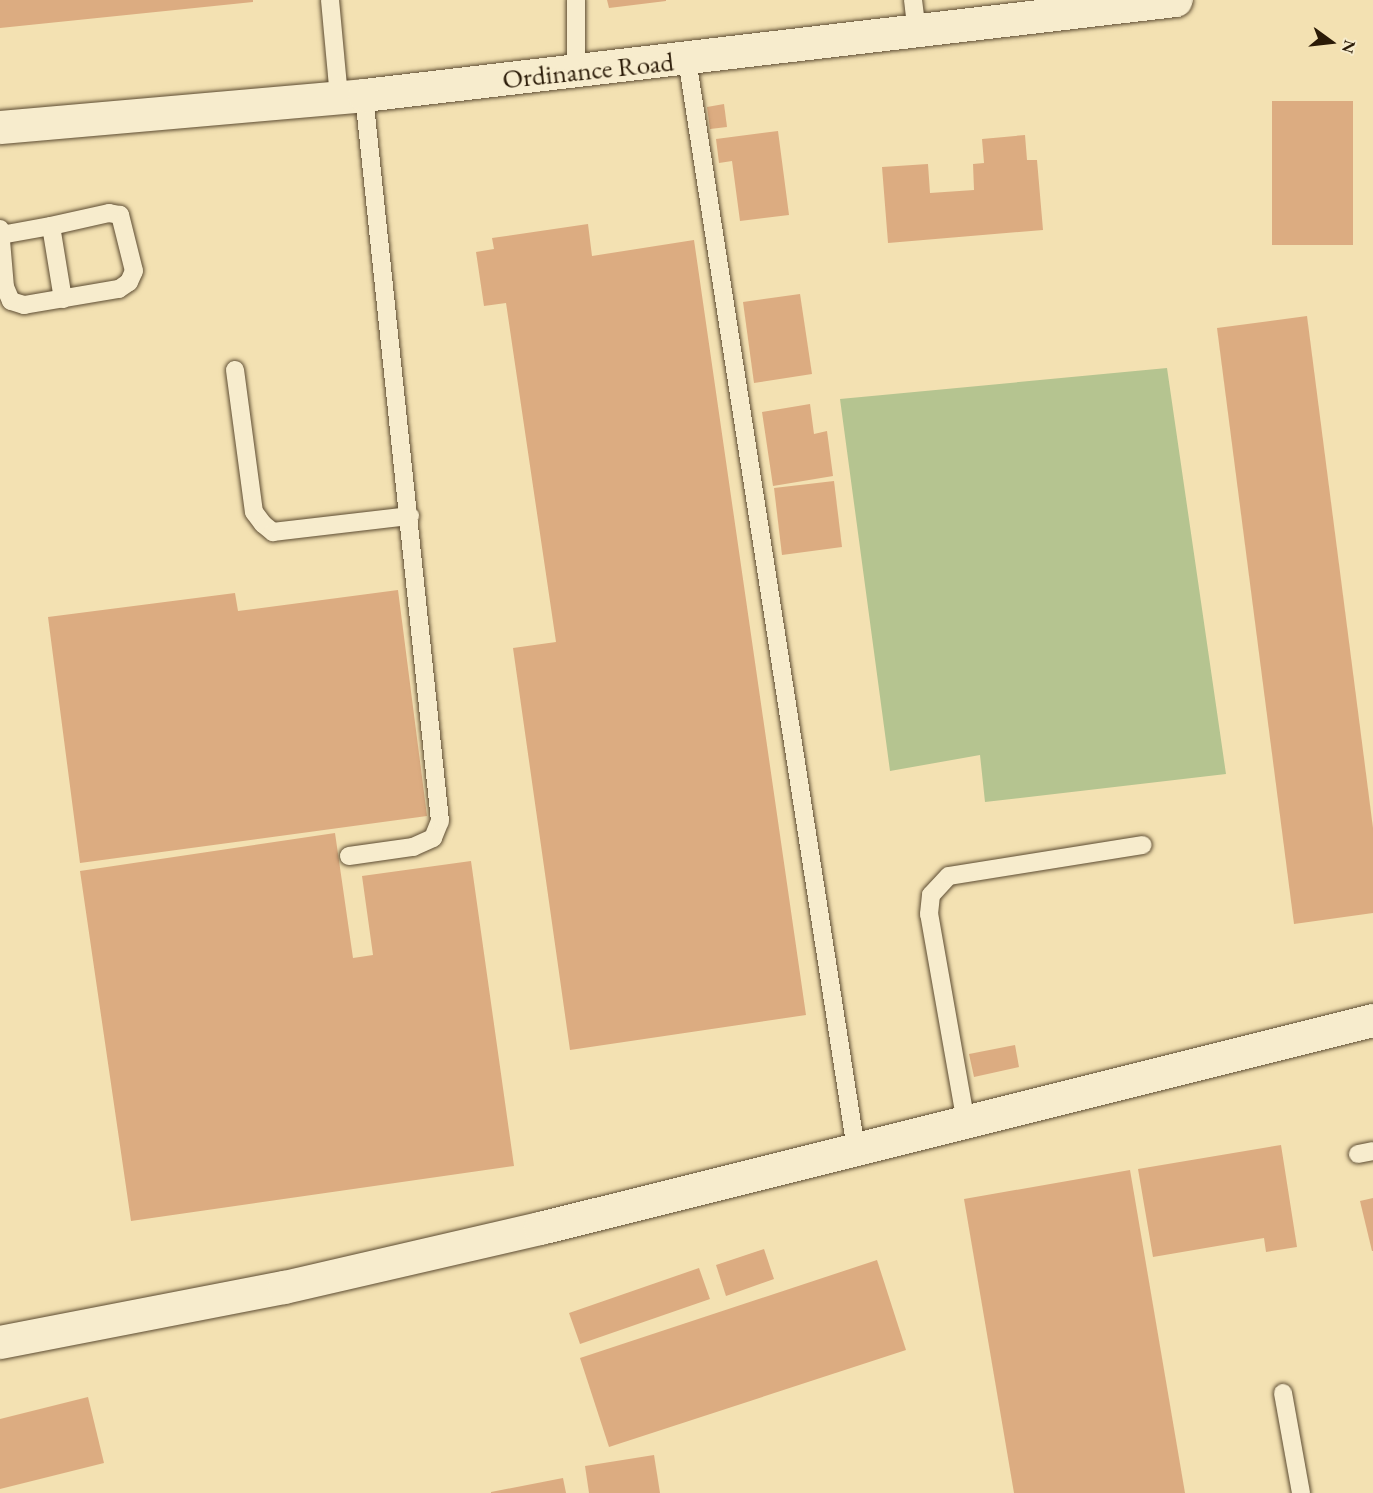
<!DOCTYPE html>
<html>
<head>
<meta charset="utf-8">
<style>
	body { margin:0 }
	#map { position:relative; width:1373px; height:1493px; overflow:hidden; background:#f3e1b2; font-family:"EB Garamond",serif }
	div>[style] { position:absolute }
	.green>* { inset:0; background:#b5c490 }
	.building>* { inset:0; background:#dcac81 }
	.roads { filter:drop-shadow(0 0 2px #5d4c32) drop-shadow(0 0 2px #5d4c32) }
	.lane>* { height:18px; margin:-9px; padding:0 9px; transform-origin:9px; border-radius:9px; background:#f7eccd }
	.street>* { height:33px; margin:-16.5px; padding:0 16.5px; transform-origin:16.5px; border-radius:16.5px; background:#f7eccd }
	.secondary>* { height:33px; margin:-16.5px; padding:0 16.5px; transform-origin:16.5px; border-radius:16.5px; background:#f7eccd }
	span { translate:-50% -50%; white-space:nowrap; text-align:center; line-height:1.15; -webkit-text-stroke:4.5px #f7eccd; paint-order:stroke }
	.street-label { font-size:27px; color:#2b1b08 }
	.north { position:absolute; left:1301px; top:12px; width:60px; height:60px; -webkit-text-stroke:4px #f7eccd; paint-order:stroke; rotate:105deg; font-size:16px; font-weight:700; line-height:24px; text-align:center; color:#2b1b08 }
	.north::after { content:''; display:block; margin:auto; width:21px; height:27px; background:#2b1b08; clip-path:polygon(50% 0,100% 100%,50% 72%,0 100%) }
</style>
</head>
<body>
<div id="map">
	<div class="green">
		<i style="clip-path:polygon(1167px 368px,1226px 774px,985px 802px,980px 755px,890px 771px,840px 399px)"></i>
	</div>
	<div class="building">
		<i style="clip-path:polygon(0 0,253px 0,253px 2px,0 28px)"></i>
		<i style="clip-path:polygon(607px 0,666px 0,666px 1px,609px 8px)"></i>
		<i style="clip-path:polygon(1272px 101px,1353px 101px,1353px 245px,1272px 245px)"></i>
		<i style="clip-path:polygon(724px 104px,727px 127px,710px 129px,707px 107px)"></i>
		<i style="clip-path:polygon(778px 131px,789px 215px,740px 221px,732px 161px,719px 163px,716px 139px)"></i>
		<i style="clip-path:polygon(1025px 135px,1027px 160px,1037px 160px,1043px 230px,888px 243px,882px 167px,928px 164px,930px 193px,974px 190px,973px 164px,984px 163px,982px 139px)"></i>
		<i style="clip-path:polygon(588px 224px,592px 256px,694px 240px,806px 1015px,570px 1050px,513px 648px,556px 642px,506px 303px,484px 306px,476px 252px,494px 249px,492px 238px)"></i>
		<i style="clip-path:polygon(800px 294px,812px 374px,754px 383px,743px 302px)"></i>
		<i style="clip-path:polygon(1307px 316px,1373px 828px,1373px 913px,1294px 924px,1217px 328px)"></i>
		<i style="clip-path:polygon(810px 404px,814px 434px,827px 431px,833px 476px,773px 486px,762px 412px)"></i>
		<i style="clip-path:polygon(834px 481px,842px 547px,782px 555px,774px 488px)"></i>
		<i style="clip-path:polygon(398px 590px,427px 816px,80px 863px,48px 617px,235px 593px,238px 611px)"></i>
		<i style="clip-path:polygon(335px 833px,353px 958px,373px 955px,362px 876px,471px 861px,514px 1166px,131px 1221px,80px 871px)"></i>
		<i style="clip-path:polygon(1015px 1045px,1019px 1067px,974px 1077px,969px 1054px)"></i>
		<i style="clip-path:polygon(1281px 1145px,1297px 1247px,1266px 1252px,1264px 1238px,1153px 1257px,1138px 1169px)"></i>
		<i style="clip-path:polygon(1130px 1170px,1185px 1493px,1014px 1493px,964px 1199px)"></i>
		<i style="clip-path:polygon(1373px 1198px,1373px 1251px,1372px 1251px,1360px 1201px)"></i>
		<i style="clip-path:polygon(764px 1249px,774px 1279px,726px 1296px,716px 1265px)"></i>
		<i style="clip-path:polygon(877px 1260px,906px 1350px,609px 1447px,580px 1358px)"></i>
		<i style="clip-path:polygon(699px 1268px,710px 1299px,580px 1344px,569px 1313px)"></i>
		<i style="clip-path:polygon(88px 1397px,104px 1463px,0 1489px,0 1419px)"></i>
		<i style="clip-path:polygon(654px 1455px,660px 1493px,589px 1493px,585px 1466px)"></i>
		<i style="clip-path:polygon(563px 1478px,566px 1493px,491px 1493px,491px 1492px)"></i>
	</div>
	<div class="roads">
		<div class="lane">
			<i style="left:330px;top:0;width:97px;rotate:84.7deg"></i>
			<i style="left:913px;top:0;width:31px;rotate:83deg"></i>
			<i style="left:687px;top:59px;width:1103px;rotate:81.19deg"></i>
			<i style="left:576px;top:70px;width:70px;rotate:-90deg"></i>
			<i style="left:0;top:229px;width:58px;rotate:85.1deg"></i>
			<i style="left:5px;top:287px;width:15px;rotate:67deg"></i>
			<i style="left:11px;top:301px;width:14px;rotate:17deg"></i>
			<i style="left:24px;top:305px;width:96px;rotate:-9.6deg"></i>
			<i style="left:119px;top:289px;width:12px;rotate:-35deg"></i>
			<i style="left:129px;top:282px;width:12px;rotate:-66deg"></i>
			<i style="left:134px;top:271px;width:58px;rotate:-104deg"></i>
			<i style="left:120px;top:215px;width:11px;rotate:-170deg"></i>
			<i style="left:109px;top:213px;width:59px;rotate:167.4deg"></i>
			<i style="left:1px;top:235px;width:51px;rotate:-10.2deg"></i>
			<i style="left:51px;top:226px;width:74px;rotate:80.7deg"></i>
			<i style="left:235px;top:370px;width:143px;rotate:82.4deg"></i>
			<i style="left:254px;top:512px;width:15px;rotate:53deg"></i>
			<i style="left:263px;top:524px;width:13px;rotate:39deg"></i>
			<i style="left:273px;top:532px;width:138px;rotate:-6.7deg"></i>
			<i style="left:349px;top:856px;width:65px;rotate:-8deg"></i>
			<i style="left:413px;top:847px;width:22px;rotate:-24deg"></i>
			<i style="left:433px;top:838px;width:18px;rotate:-68deg"></i>
			<i style="left:440px;top:821px;width:730px;rotate:-95.98deg"></i>
			<i style="left:966px;top:1123px;width:212px;rotate:-100deg"></i>
			<i style="left:929px;top:914px;width:19px;rotate:-84deg"></i>
			<i style="left:931px;top:895px;width:26px;rotate:-47deg"></i>
			<i style="left:949px;top:876px;width:196px;rotate:-9.1deg"></i>
			<i style="left:1358px;top:1154px;width:15px;rotate:-11deg"></i>
			<i style="left:1283px;top:1393px;width:102px;rotate:79.8deg"></i>
		</div>
		<div class="street">
			<i style="left:0;top:1342px;width:289px;rotate:-11deg"></i>
			<i style="left:284px;top:1287px;width:263px;rotate:-13deg"></i>
			<i style="left:540px;top:1228px;width:859px;rotate:-14.02deg"></i>
		</div>
		<div class="secondary">
			<i style="left:0;top:127px;width:365px;rotate:-5deg"></i>
			<i style="left:364px;top:95px;width:817px;rotate:-6.68deg"></i>
		</div>
	</div>
	<div class="street-label">
		<span style="left:588px;top:70px;rotate:-6deg">Ordinance Road</span>
	</div>
	<div class="north">N</div>
</div>
</body>
</html>
